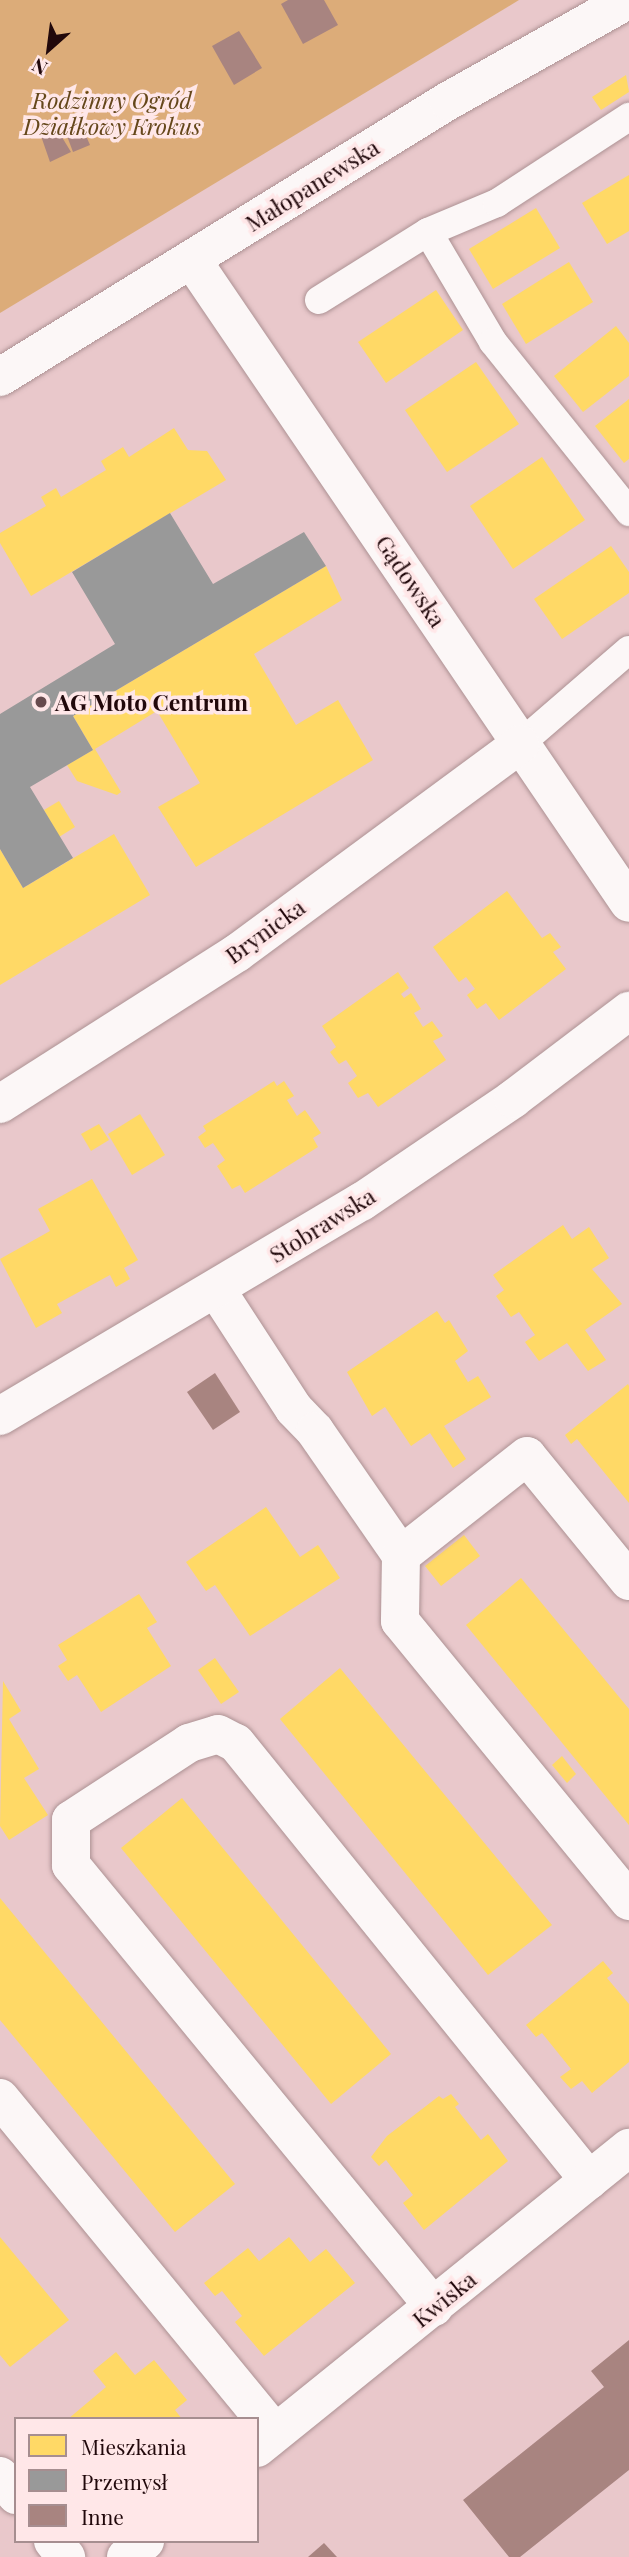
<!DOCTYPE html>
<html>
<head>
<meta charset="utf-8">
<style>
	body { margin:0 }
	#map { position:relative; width:629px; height:2557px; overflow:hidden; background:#e9c8cb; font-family:"Playfair Display",serif }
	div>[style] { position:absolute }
	.green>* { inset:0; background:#dcac79 }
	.homes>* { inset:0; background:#ffd966 }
	.industry>* { inset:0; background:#999 }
	.building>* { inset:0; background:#a88480 }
	.roads { filter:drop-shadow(0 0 2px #ad9294) drop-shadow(0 0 2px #ad9294) }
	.service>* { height:28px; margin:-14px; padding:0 14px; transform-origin:14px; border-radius:14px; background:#fcf7f7 }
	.minor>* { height:38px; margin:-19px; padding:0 19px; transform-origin:19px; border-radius:19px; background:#fcf7f7 }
	.tertiary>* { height:38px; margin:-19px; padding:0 19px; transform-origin:19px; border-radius:19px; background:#fcf7f7 }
	.dots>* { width:19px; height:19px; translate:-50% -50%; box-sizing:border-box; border:4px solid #ffe7e8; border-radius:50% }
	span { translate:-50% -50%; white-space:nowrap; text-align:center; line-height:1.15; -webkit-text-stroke:7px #ffe7e8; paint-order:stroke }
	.park-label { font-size:23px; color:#65471b; font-style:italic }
	.street-label { font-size:23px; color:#21080b }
	.poi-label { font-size:23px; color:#21080b; font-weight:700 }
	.left { translate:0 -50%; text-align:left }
	.legend { position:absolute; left:14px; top:2417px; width:245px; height:126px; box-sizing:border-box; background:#ffe7e8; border:2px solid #a68e90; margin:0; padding:9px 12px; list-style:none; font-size:21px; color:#21080b }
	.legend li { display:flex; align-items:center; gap:14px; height:35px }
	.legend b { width:35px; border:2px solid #a68e90 }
	.north { position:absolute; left:14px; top:14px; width:70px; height:70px; -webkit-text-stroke:5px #ffe7e8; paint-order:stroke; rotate:208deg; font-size:19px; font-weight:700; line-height:28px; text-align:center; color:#21080b }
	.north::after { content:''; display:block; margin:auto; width:24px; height:32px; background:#21080b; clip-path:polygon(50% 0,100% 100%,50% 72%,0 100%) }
</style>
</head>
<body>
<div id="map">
	<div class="green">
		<i style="clip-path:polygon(0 0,519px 0,0 313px)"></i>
	</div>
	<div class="homes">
		<i style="clip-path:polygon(626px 75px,629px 92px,601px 110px,592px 97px)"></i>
		<i style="clip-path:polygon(629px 175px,629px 231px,607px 244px,582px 203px)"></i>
		<i style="clip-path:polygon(536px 208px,560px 248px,493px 289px,469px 249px)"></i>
		<i style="clip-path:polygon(569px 262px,593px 302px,526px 344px,502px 304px)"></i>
		<i style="clip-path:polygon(436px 290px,463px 330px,386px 383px,358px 342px)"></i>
		<i style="clip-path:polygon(616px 326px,629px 343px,629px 376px,583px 412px,554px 376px)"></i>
		<i style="clip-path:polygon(476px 362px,519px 424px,447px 472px,405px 410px)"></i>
		<i style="clip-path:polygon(629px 399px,629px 459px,624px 463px,595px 426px)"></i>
		<i style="clip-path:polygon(174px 428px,188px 450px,207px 451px,226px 480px,31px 596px,0 543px,0 533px,46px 506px,41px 497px,56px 488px,61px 497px,106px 470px,101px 461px,123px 447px,129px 457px)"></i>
		<i style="clip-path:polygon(542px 457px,585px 520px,513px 569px,470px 506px)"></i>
		<i style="clip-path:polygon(611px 546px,629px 572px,629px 593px,562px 639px,534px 599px)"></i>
		<i style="clip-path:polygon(326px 566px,342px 600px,254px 654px,296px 725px,338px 700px,373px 760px,196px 867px,158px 807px,200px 783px,157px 711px,95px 749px,121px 792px,117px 795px,77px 781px,67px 765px,93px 750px,73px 716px)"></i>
		<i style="clip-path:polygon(59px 801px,75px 827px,59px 837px,44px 810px)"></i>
		<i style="clip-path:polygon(114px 834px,150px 895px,0 985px,0 849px,23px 888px)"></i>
		<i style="clip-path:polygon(507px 891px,542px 938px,550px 933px,561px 947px,553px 952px,566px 969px,499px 1020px,486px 1003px,477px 1009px,467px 995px,475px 989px,466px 977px,459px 982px,433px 947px)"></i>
		<i style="clip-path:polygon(398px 972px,409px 988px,401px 994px,404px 998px,411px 993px,421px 1009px,414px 1013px,423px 1027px,432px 1021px,443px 1036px,433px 1041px,446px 1060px,378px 1107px,368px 1093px,358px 1098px,348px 1083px,357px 1076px,346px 1060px,339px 1064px,330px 1052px,336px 1047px,322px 1026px)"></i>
		<i style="clip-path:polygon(274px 1081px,277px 1086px,284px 1081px,294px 1096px,287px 1100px,297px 1116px,305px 1110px,321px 1133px,313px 1138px,318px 1147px,245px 1193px,240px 1185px,232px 1189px,217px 1166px,225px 1160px,213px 1143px,205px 1148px,198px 1137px,206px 1131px,203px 1126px)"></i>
		<i style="clip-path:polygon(140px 1114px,165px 1155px,132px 1175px,108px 1134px)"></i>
		<i style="clip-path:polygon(99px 1124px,109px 1140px,91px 1151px,81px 1134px)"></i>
		<i style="clip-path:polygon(92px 1179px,138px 1260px,124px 1268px,130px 1279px,116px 1287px,110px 1275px,57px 1304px,62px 1313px,36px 1328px,0 1259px,50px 1231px,38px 1209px)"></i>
		<i style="clip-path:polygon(563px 1225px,572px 1239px,589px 1227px,609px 1258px,592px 1269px,622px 1304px,585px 1330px,606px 1360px,588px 1371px,567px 1343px,539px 1361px,525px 1342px,535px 1335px,519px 1312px,511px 1317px,496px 1296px,504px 1290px,493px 1275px)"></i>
		<i style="clip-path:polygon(437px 1311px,445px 1323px,449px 1320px,468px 1351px,455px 1361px,468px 1382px,478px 1376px,491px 1397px,444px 1426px,466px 1459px,453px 1468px,430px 1433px,411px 1446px,385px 1407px,372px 1416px,347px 1372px)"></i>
		<i style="clip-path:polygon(628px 1384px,629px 1386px,629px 1503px,577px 1439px,571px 1444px,565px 1435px)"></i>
		<i style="clip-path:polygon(266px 1507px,300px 1557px,318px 1545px,340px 1578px,250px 1636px,215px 1585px,206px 1591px,186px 1562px)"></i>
		<i style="clip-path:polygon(464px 1535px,480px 1556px,441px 1586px,425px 1566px)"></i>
		<i style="clip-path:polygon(521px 1578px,629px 1709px,629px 1825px,466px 1625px)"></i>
		<i style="clip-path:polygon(139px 1594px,157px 1622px,147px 1628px,171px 1666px,101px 1712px,77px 1675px,68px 1681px,58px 1666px,67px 1660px,58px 1645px)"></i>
		<i style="clip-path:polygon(215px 1658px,239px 1692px,221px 1704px,198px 1670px)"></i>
		<i style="clip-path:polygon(340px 1668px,552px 1925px,488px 1975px,280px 1719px)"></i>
		<i style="clip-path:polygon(3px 1681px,21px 1711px,9px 1719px,39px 1769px,24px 1778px,48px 1815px,9px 1840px,0 1826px)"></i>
		<i style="clip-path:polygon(562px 1756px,576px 1774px,567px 1783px,552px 1765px)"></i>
		<i style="clip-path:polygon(182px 1798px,391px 2054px,331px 2104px,121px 1848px)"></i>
		<i style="clip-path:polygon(0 1898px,235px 2184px,175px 2232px,0 2020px)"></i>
		<i style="clip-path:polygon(603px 1961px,613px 1973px,607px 1978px,629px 2004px,629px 2062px,592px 2093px,582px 2081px,571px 2089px,560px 2077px,571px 2069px,542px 2033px,536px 2037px,526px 2025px)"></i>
		<i style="clip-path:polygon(451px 2094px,459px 2104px,455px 2107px,481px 2140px,488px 2134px,508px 2161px,424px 2230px,403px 2203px,413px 2195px,386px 2160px,379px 2166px,371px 2157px,387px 2136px,439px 2096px,443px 2099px)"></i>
		<i style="clip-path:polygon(0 2237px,69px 2320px,10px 2367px,0 2355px)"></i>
		<i style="clip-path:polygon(289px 2237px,310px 2262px,326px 2249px,355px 2283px,264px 2356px,235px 2322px,242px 2316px,222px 2291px,215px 2296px,204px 2283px,248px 2248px,259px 2261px)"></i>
		<i style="clip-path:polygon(116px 2352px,135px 2375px,154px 2360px,187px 2400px,175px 2410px,182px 2419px,68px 2419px,106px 2387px,93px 2371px)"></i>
	</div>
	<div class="industry">
		<i style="clip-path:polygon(170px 513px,213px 584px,304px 532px,326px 566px,73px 716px,93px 750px,30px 787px,73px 858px,23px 888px,0 849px,0 714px,115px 644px,72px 572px)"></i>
	</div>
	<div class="building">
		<i style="clip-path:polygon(288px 0,324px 0,338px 25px,303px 44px,281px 4px)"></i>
		<i style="clip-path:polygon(239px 31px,262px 68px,234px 85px,212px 46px)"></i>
		<i style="clip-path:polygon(57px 129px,71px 152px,50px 162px,41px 136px)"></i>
		<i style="clip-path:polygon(83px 129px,90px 145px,73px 152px,67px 136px)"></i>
		<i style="clip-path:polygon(215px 1373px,240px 1412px,213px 1430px,187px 1392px)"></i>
		<i style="clip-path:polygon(629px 2340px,629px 2470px,520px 2557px,509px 2557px,463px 2500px,604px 2387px,591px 2371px)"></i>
		<i style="clip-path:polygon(324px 2543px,337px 2557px,308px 2557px)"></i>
	</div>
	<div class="roads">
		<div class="service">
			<i style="left:428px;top:232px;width:128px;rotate:59.4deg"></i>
			<i style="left:493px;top:342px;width:218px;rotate:51.3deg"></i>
			<i style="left:319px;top:300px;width:128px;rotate:-32deg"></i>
			<i style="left:428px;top:232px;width:75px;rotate:-22.8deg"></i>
			<i style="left:497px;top:203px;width:158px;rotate:-33.1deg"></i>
			<i style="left:520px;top:744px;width:144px;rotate:-40.8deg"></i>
		</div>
		<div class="minor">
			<i style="left:192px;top:260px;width:777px;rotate:55.8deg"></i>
			<i style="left:0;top:1104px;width:281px;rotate:-32.5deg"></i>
			<i style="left:237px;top:953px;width:352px;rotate:-36.4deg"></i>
			<i style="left:216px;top:1289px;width:143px;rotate:57deg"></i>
			<i style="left:294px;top:1409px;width:30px;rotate:46deg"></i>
			<i style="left:315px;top:1431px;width:151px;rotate:55.3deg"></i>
			<i style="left:0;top:1416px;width:420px;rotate:-30.7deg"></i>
			<i style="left:361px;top:1202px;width:184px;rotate:-34.1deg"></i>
			<i style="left:513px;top:1099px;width:146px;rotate:-37.2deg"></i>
			<i style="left:629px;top:1581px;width:161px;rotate:-129.2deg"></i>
			<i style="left:527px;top:1456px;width:160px;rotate:141.8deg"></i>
			<i style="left:401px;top:1555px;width:66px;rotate:90.9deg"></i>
			<i style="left:400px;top:1621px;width:362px;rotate:50.7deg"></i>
			<i style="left:0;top:2098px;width:433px;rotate:50.6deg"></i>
			<i style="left:434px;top:2307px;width:572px;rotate:-129.4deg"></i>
			<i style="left:71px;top:1865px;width:45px;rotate:-90deg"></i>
			<i style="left:71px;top:1820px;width:141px;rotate:-33.1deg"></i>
			<i style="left:189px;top:1743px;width:30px;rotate:-17deg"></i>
			<i style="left:218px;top:1734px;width:20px;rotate:27deg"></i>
			<i style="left:236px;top:1743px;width:562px;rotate:51.07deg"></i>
			<i style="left:257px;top:2448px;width:478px;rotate:-38.9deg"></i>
			<i style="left:0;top:2476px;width:25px;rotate:50deg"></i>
			<i style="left:53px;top:2541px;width:21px;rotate:51deg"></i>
			<i style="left:126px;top:2557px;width:25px;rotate:-40deg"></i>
		</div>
		<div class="tertiary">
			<i style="left:0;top:377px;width:526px;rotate:-31.64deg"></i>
			<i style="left:448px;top:101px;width:206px;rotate:-29.3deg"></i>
		</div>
	</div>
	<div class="dots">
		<i style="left:41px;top:702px;background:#674b4e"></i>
	</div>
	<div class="park-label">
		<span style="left:112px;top:113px">Rodzinny Ogród<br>Działkowy Krokus</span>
	</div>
	<div class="street-label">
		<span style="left:312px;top:185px;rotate:-32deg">Małopanewska</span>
		<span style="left:411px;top:581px;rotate:56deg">Gądowska</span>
		<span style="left:265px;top:931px;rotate:-36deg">Brynicka</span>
		<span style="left:322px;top:1225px;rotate:-32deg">Stobrawska</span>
		<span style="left:444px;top:2299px;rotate:-39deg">Kwiska</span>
	</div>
	<div class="poi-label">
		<span class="left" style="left:55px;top:702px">AG Moto Centrum</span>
	</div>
	<ul class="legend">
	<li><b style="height:19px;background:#ffd966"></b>Mieszkania</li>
	<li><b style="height:19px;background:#999"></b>Przemysł</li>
	<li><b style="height:19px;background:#a88480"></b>Inne</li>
	</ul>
	<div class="north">N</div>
</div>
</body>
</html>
